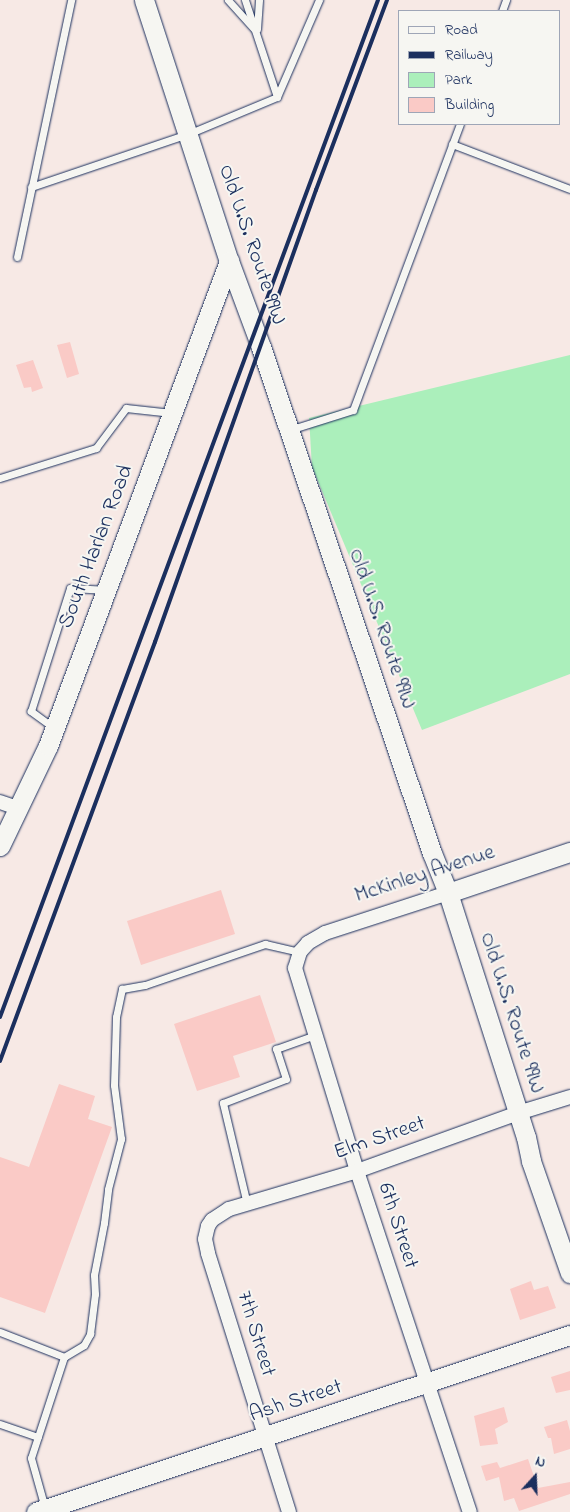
<!DOCTYPE html>
<html>
<head>
<meta charset="utf-8">
<style>
	body { margin:0 }
	#map { position:relative; width:570px; height:1512px; overflow:hidden; background:#f7e9e5; font-family:"Indie Flower",sans-serif }
	div>[style] { position:absolute }
	.green>* { inset:0; background:#abefbb }
	.building>* { inset:0; background:#facac6 }
	.roads { filter:drop-shadow(0 0 1px #1b2f5e) drop-shadow(0 0 1px #1b2f5e) }
	.lane>* { height:7px; margin:-3.5px; padding:0 3.5px; transform-origin:3.5px; border-radius:3.5px; background:#f6f6f2 }
	.street>* { height:14px; margin:-7px; padding:0 7px; transform-origin:7px; border-radius:7px; background:#f6f6f2 }
	.secondary>* { height:19px; margin:-9.5px; padding:0 9.5px; transform-origin:9.5px; border-radius:9.5px; background:#f6f6f2 }
	.rail>* { height:4px; margin:-2px; padding:0 2px; transform-origin:2px; border-radius:2px; background:#1b2f5e }
	span { translate:-50% -50%; white-space:nowrap; text-align:center; line-height:1.15; -webkit-text-stroke:4px #f6f6f2; paint-order:stroke }
	.street-label { font-size:22px; color:#1b2f5e }
	.legend { position:absolute; left:398px; top:10px; width:162px; height:115px; box-sizing:border-box; background:#f6f6f2; border:1px solid #9ea6b7; margin:0; padding:6px 9px; list-style:none; font-size:15px; color:#1b2f5e }
	.legend li { display:flex; align-items:center; gap:10px; height:25px }
	.legend b { width:25px; border:1px solid #9ea6b7 }
	.north { position:absolute; left:510px; top:1452px; width:50px; height:50px; -webkit-text-stroke:4px #f6f6f2; paint-order:stroke; rotate:20deg; font-size:14px; font-weight:700; line-height:20px; text-align:center; color:#1b2f5e }
	.north::after { content:''; display:block; margin:auto; width:18px; height:22px; background:#1b2f5e; clip-path:polygon(50% 0,100% 100%,50% 72%,0 100%) }
</style>
</head>
<body>
<div id="map">
	<div class="green">
		<i style="clip-path:polygon(570px 355px,570px 674px,422px 730px,312px 467px,309px 418px)"></i>
	</div>
	<div class="building">
		<i style="clip-path:polygon(70px 342px,79px 374px,67px 378px,57px 345px)"></i>
		<i style="clip-path:polygon(33px 360px,43px 388px,32px 392px,31px 387px,24px 388px,16px 365px)"></i>
		<i style="clip-path:polygon(221px 890px,235px 934px,141px 965px,127px 921px)"></i>
		<i style="clip-path:polygon(260px 995px,276px 1042px,233px 1056px,240px 1077px,197px 1091px,174px 1024px)"></i>
		<i style="clip-path:polygon(59px 1084px,95px 1096px,88px 1119px,112px 1127px,45px 1313px,0 1297px,0 1157px,29px 1167px)"></i>
		<i style="clip-path:polygon(531px 1281px,534px 1290px,548px 1286px,556px 1308px,520px 1320px,510px 1289px)"></i>
		<i style="clip-path:polygon(570px 1371px,570px 1390px,556px 1393px,551px 1377px)"></i>
		<i style="clip-path:polygon(504px 1407px,508px 1422px,495px 1429px,498px 1444px,480px 1446px,474px 1416px)"></i>
		<i style="clip-path:polygon(567px 1420px,570px 1431px,570px 1449px,554px 1454px,551px 1438px,548px 1438px,544px 1427px)"></i>
		<i style="clip-path:polygon(528px 1459px,538px 1488px,570px 1482px,570px 1494px,519px 1511px,514px 1498px,504px 1501px,499px 1477px,486px 1481px,481px 1466px,497px 1462px,500px 1468px)"></i>
	</div>
	<div class="roads">
		<div class="lane">
			<i style="left:228px;top:0;width:39px;rotate:48deg"></i>
			<i style="left:245px;top:0;width:102px;rotate:71.7deg"></i>
			<i style="left:502px;top:11px;width:12px;rotate:-70deg"></i>
			<i style="left:257px;top:29px;width:29px;rotate:-86deg"></i>
			<i style="left:452px;top:144px;width:126px;rotate:20.9deg"></i>
			<i style="left:31px;top:187px;width:166px;rotate:-18.7deg"></i>
			<i style="left:188px;top:134px;width:96px;rotate:-22.6deg"></i>
			<i style="left:277px;top:97px;width:106px;rotate:-66.6deg"></i>
			<i style="left:17px;top:257px;width:263px;rotate:-78.1deg"></i>
			<i style="left:289px;top:430px;width:67px;rotate:-17.4deg"></i>
			<i style="left:353px;top:410px;width:305px;rotate:-69.5deg"></i>
			<i style="left:0;top:478px;width:101px;rotate:-17.4deg"></i>
			<i style="left:96px;top:448px;width:50px;rotate:-53.1deg"></i>
			<i style="left:126px;top:408px;width:46px;rotate:6.2deg"></i>
			<i style="left:54px;top:728px;width:29px;rotate:-144deg"></i>
			<i style="left:31px;top:711px;width:129px;rotate:-72.4deg"></i>
			<i style="left:70px;top:588px;width:34px;rotate:3deg"></i>
			<i style="left:247px;top:1204px;width:104px;rotate:-103.4deg"></i>
			<i style="left:223px;top:1103px;width:67px;rotate:-20.9deg"></i>
			<i style="left:286px;top:1079px;width:32px;rotate:-108deg"></i>
			<i style="left:276px;top:1049px;width:41px;rotate:-19.7deg"></i>
			<i style="left:0;top:1332px;width:69px;rotate:21.3deg"></i>
			<i style="left:64px;top:1357px;width:106px;rotate:108.1deg"></i>
			<i style="left:31px;top:1458px;width:52px;rotate:74.4deg"></i>
			<i style="left:64px;top:1357px;width:23px;rotate:-31deg"></i>
			<i style="left:84px;top:1345px;width:13px;rotate:-61deg"></i>
			<i style="left:90px;top:1334px;width:40px;rotate:-82.9deg"></i>
			<i style="left:95px;top:1294px;width:19px;rotate:-93deg"></i>
			<i style="left:94px;top:1275px;width:53px;rotate:-79.1deg"></i>
			<i style="left:104px;top:1223px;width:34px;rotate:-83deg"></i>
			<i style="left:108px;top:1189px;width:52px;rotate:-75.4deg"></i>
			<i style="left:121px;top:1139px;width:54px;rotate:-97.4deg"></i>
			<i style="left:114px;top:1085px;width:68px;rotate:-88.3deg"></i>
			<i style="left:116px;top:1017px;width:29px;rotate:-78deg"></i>
			<i style="left:122px;top:989px;width:23px;rotate:-10deg"></i>
			<i style="left:145px;top:985px;width:127px;rotate:-18.9deg"></i>
			<i style="left:265px;top:944px;width:36px;rotate:13deg"></i>
			<i style="left:0;top:1424px;width:40px;rotate:18.9deg"></i>
		</div>
		<div class="street">
			<i style="left:0;top:802px;width:21px;rotate:19deg"></i>
			<i style="left:448px;top:893px;width:129px;rotate:162deg"></i>
			<i style="left:325px;top:933px;width:20px;rotate:150deg"></i>
			<i style="left:308px;top:943px;width:12px;rotate:132deg"></i>
			<i style="left:300px;top:952px;width:17px;rotate:107deg"></i>
			<i style="left:295px;top:968px;width:212px;rotate:73deg"></i>
			<i style="left:357px;top:1171px;width:359px;rotate:71.7deg"></i>
			<i style="left:289px;top:1512px;width:271px;rotate:-107.4deg"></i>
			<i style="left:208px;top:1253px;width:14px;rotate:-102deg"></i>
			<i style="left:205px;top:1239px;width:13px;rotate:-77deg"></i>
			<i style="left:208px;top:1226px;width:7px;rotate:-56deg"></i>
			<i style="left:212px;top:1220px;width:20px;rotate:-33deg"></i>
			<i style="left:229px;top:1209px;width:134px;rotate:-16.5deg"></i>
			<i style="left:357px;top:1171px;width:171px;rotate:-19.8deg"></i>
			<i style="left:518px;top:1113px;width:54px;rotate:-17.1deg"></i>
		</div>
		<div class="secondary">
			<i style="left:144px;top:0;width:274px;rotate:72deg"></i>
			<i style="left:229px;top:261px;width:92px;rotate:69.6deg"></i>
			<i style="left:261px;top:347px;width:534px;rotate:71.33deg"></i>
			<i style="left:432px;top:853px;width:43px;rotate:68.2deg"></i>
			<i style="left:448px;top:893px;width:256px;rotate:72.3deg"></i>
			<i style="left:526px;top:1137px;width:25px;rotate:78deg"></i>
			<i style="left:531px;top:1161px;width:119px;rotate:70.8deg"></i>
			<i style="left:0;top:846px;width:111px;rotate:-64.4deg"></i>
			<i style="left:48px;top:746px;width:518px;rotate:-69.53deg"></i>
			<i style="left:448px;top:893px;width:129px;rotate:-18.6deg"></i>
			<i style="left:36px;top:1512px;width:563px;rotate:-18.34deg"></i>
		</div>
	</div>
	<div class="rail">
		<i style="left:0;top:1017px;width:1085px;rotate:-69.61deg"></i>
		<i style="left:0;top:1061px;width:447px;rotate:-69.7deg"></i>
		<i style="left:155px;top:642px;width:480px;rotate:-70.4deg"></i>
		<i style="left:316px;top:190px;width:203px;rotate:-69.5deg"></i>
	</div>
	<div class="street-label">
		<span style="left:251px;top:245px;rotate:71deg">Old U.S. Route 99W</span>
		<span style="left:97px;top:547px;rotate:-69deg">South Harlan Road</span>
		<span style="left:381px;top:629px;rotate:71deg">Old U.S. Route 99W</span>
		<span style="left:425px;top:875px;rotate:-18deg">McKinley Avenue</span>
		<span style="left:511px;top:1013px;rotate:72deg">Old U.S. Route 99W</span>
		<span style="left:380px;top:1139px;rotate:-19deg">Elm Street</span>
		<span style="left:397px;top:1226px;rotate:72deg">6th Street</span>
		<span style="left:255px;top:1334px;rotate:73deg">7th Street</span>
		<span style="left:296px;top:1402px;rotate:-18deg">Ash Street</span>
	</div>
	<ul class="legend">
	<li><b style="height:6px;background:#f6f6f2"></b>Road</li>
	<li><b style="height:6px;background:#1b2f5e"></b>Railway</li>
	<li><b style="height:14px;background:#abefbb"></b>Park</li>
	<li><b style="height:14px;background:#facac6"></b>Building</li>
	</ul>
	<div class="north">N</div>
</div>
</body>
</html>
